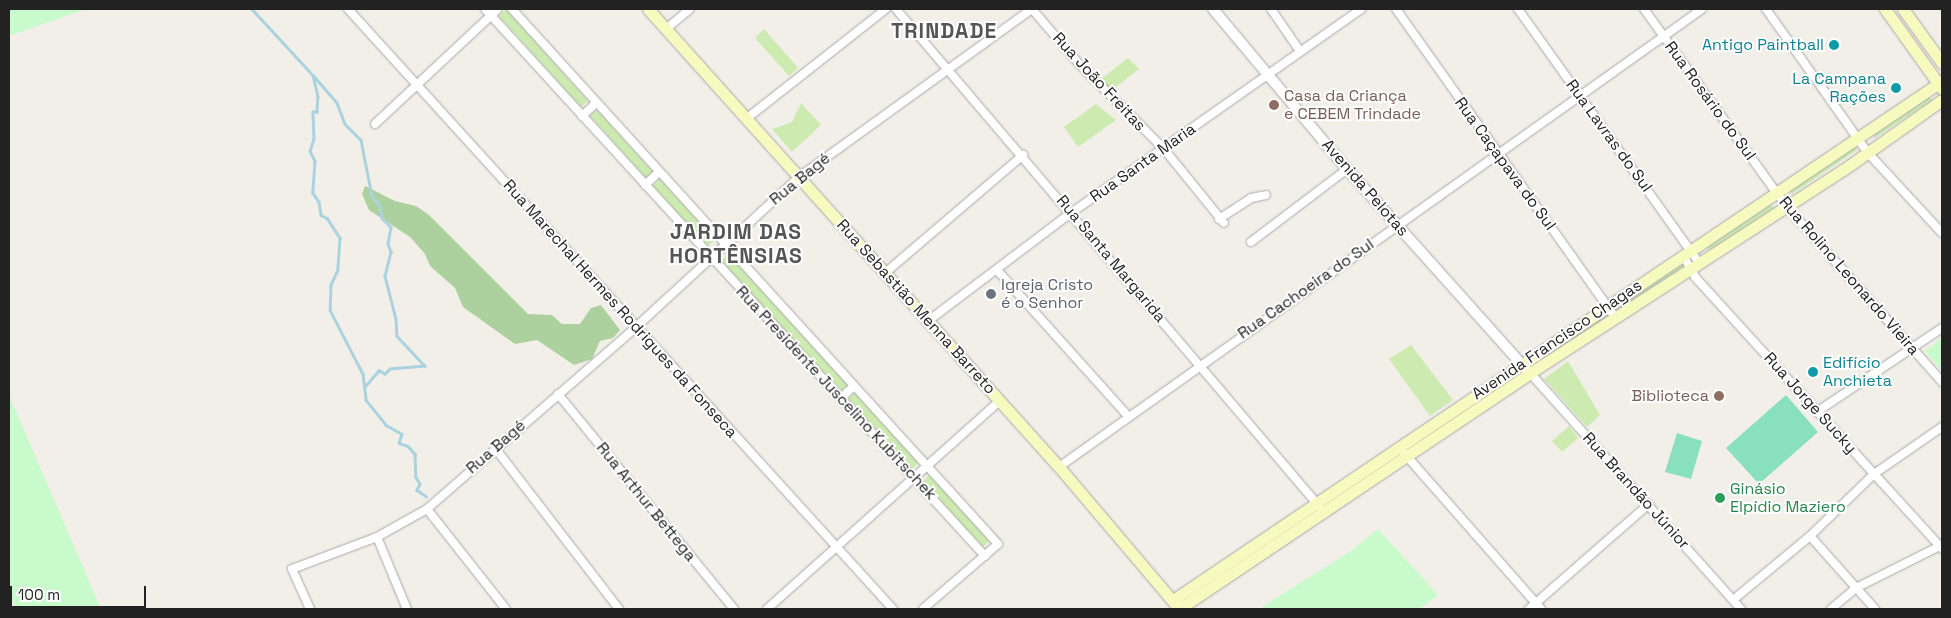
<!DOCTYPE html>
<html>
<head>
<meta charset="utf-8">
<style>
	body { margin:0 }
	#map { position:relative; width:1951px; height:618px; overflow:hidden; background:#f2efe9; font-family:"Space Grotesk",sans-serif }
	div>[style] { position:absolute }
	.grass>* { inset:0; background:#cdebb0 }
	.forest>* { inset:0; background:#add19e }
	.park>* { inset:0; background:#c8facc }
	.pitch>* { inset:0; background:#88e0be }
	.stream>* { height:2.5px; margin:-1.25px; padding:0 1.25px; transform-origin:1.25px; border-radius:1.25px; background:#aad3df }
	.roads { filter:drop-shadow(0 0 1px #a9a9a9) drop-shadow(0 0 1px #a9a9a9) }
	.minor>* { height:8px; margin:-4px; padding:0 4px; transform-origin:4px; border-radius:4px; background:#fff }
	.tertiary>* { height:10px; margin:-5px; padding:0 5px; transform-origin:5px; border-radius:5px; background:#fff }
	.secondary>* { height:11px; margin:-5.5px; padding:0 5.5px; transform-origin:5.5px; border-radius:5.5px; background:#f7fabf }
	.dots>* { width:14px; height:14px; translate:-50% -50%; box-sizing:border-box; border:2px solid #fff; border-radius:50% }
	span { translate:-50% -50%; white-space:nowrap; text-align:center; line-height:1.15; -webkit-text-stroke:4px #fff; paint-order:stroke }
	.culture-label { font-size:16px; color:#0d838f }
	.right { translate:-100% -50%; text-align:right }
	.left { translate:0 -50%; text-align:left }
	.street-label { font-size:16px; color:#222 }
	.education-label { font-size:16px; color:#785e54 }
	.worship-label { font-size:16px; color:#5b616d }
	.leisure-label { font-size:16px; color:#27864d }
	.district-label { font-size:21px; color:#555; font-weight:700; letter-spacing:1px }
	.frame { position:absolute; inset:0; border:10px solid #222; pointer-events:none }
	.scale { position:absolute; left:10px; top:586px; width:136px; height:22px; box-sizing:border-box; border:2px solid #222; border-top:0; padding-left:6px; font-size:15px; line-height:18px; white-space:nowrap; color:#222; -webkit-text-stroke:4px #fff; paint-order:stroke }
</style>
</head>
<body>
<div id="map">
	<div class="grass">
		<i style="clip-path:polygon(506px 9px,588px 101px,581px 107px,499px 16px)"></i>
		<i style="clip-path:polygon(764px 29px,798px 68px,789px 76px,755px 38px)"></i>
		<i style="clip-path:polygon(1128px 58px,1139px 69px,1111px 91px,1101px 79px)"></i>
		<i style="clip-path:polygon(1929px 96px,1932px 100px,1875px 138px,1872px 134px)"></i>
		<i style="clip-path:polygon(801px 103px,821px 125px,792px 152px,772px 129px,792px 122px)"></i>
		<i style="clip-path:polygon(1096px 104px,1116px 120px,1078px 147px,1064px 127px)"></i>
		<i style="clip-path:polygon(597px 110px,653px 172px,646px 178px,590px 116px)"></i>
		<i style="clip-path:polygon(1854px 146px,1857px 150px,1792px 194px,1789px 190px)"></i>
		<i style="clip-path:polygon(660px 179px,715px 240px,708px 246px,653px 186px)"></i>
		<i style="clip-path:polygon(1771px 204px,1774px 208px,1709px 251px,1706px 247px)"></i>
		<i style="clip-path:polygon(728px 254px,848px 385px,841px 391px,721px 261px)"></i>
		<i style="clip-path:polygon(1684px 261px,1687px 265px,1622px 309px,1619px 305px)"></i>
		<i style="clip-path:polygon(1411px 345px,1453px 400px,1430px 416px,1389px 359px)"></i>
		<i style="clip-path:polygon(1568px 361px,1600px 415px,1587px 427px,1544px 379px)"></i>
		<i style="clip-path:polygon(855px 392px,919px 462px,912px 469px,848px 399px)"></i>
		<i style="clip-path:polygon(1569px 426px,1578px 438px,1562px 452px,1552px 441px)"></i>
		<i style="clip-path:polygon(930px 475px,990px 540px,983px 547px,923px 481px)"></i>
	</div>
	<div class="forest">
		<i style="clip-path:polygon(365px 186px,395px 201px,416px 206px,429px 215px,528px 314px,552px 315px,562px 324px,580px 324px,591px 308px,601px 305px,620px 330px,613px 338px,600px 341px,592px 359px,574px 365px,537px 340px,515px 344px,463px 307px,455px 288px,430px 266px,425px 254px,410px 237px,369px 210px,362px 194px)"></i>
	</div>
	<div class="park">
		<i style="clip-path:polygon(9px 9px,86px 9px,9px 36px)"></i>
		<i style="clip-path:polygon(1942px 338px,1942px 371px,1925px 351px)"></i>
		<i style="clip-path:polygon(9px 395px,101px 609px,16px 609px,9px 592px)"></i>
		<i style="clip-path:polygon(1378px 529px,1438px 595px,1419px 609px,1259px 609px,1351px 551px)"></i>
	</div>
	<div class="pitch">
		<i style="clip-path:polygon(1786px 395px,1818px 432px,1759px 484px,1726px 448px)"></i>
		<i style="clip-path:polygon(1677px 433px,1702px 441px,1691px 479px,1665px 472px)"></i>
	</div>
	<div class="stream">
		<i style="left:252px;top:9px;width:90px;rotate:47.3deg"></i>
		<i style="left:313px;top:75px;width:22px;rotate:77deg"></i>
		<i style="left:318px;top:96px;width:16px;rotate:94deg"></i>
		<i style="left:317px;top:112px;width:4px;rotate:180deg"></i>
		<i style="left:313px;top:112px;width:27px;rotate:88deg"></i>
		<i style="left:314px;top:139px;width:13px;rotate:108deg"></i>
		<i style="left:310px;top:151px;width:11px;rotate:63deg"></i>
		<i style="left:315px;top:161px;width:32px;rotate:94deg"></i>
		<i style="left:313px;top:193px;width:11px;rotate:56deg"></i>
		<i style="left:319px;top:202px;width:13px;rotate:81deg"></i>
		<i style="left:321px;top:215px;width:7px;rotate:27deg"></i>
		<i style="left:327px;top:218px;width:24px;rotate:57deg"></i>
		<i style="left:340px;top:238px;width:32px;rotate:94deg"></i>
		<i style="left:338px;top:270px;width:17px;rotate:115deg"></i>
		<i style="left:331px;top:285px;width:25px;rotate:92deg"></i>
		<i style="left:330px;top:310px;width:72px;rotate:62.7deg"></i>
		<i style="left:363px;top:374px;width:26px;rotate:83deg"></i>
		<i style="left:366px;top:400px;width:32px;rotate:51deg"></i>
		<i style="left:386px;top:425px;width:18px;rotate:29deg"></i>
		<i style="left:402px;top:434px;width:9px;rotate:108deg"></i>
		<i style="left:399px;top:443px;width:9px;rotate:18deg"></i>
		<i style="left:408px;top:446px;width:11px;rotate:49deg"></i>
		<i style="left:415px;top:454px;width:23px;rotate:88deg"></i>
		<i style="left:416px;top:477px;width:8px;rotate:60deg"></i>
		<i style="left:420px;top:484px;width:7px;rotate:117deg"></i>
		<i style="left:417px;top:490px;width:11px;rotate:34deg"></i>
		<i style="left:313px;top:75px;width:37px;rotate:49deg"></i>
		<i style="left:337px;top:103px;width:22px;rotate:69deg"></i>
		<i style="left:345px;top:124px;width:23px;rotate:45deg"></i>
		<i style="left:361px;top:140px;width:57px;rotate:78.9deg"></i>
		<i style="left:372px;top:196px;width:13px;rotate:51deg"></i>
		<i style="left:380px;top:206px;width:12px;rotate:81deg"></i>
		<i style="left:382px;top:218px;width:13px;rotate:45deg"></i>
		<i style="left:391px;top:227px;width:17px;rotate:100deg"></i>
		<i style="left:388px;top:244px;width:9px;rotate:69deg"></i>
		<i style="left:391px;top:252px;width:25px;rotate:104deg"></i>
		<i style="left:385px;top:276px;width:44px;rotate:75.7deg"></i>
		<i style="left:396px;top:319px;width:17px;rotate:87deg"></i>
		<i style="left:397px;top:336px;width:41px;rotate:47deg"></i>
		<i style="left:425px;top:366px;width:35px;rotate:175deg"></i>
		<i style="left:390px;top:369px;width:7px;rotate:135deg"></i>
		<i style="left:385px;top:374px;width:7px;rotate:-153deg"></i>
		<i style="left:379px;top:371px;width:20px;rotate:131deg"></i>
	</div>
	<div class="roads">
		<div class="minor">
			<i style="left:348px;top:9px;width:811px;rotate:47.75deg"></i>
			<i style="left:485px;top:9px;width:741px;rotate:47.57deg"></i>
			<i style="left:512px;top:9px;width:723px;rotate:47.75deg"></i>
			<i style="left:998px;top:544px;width:99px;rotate:139.1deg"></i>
			<i style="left:896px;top:9px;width:653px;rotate:49.6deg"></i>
			<i style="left:1032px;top:9px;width:74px;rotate:49.4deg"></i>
			<i style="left:1080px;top:65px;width:119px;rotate:45deg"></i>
			<i style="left:1164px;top:149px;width:95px;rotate:51deg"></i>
			<i style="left:1271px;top:9px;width:51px;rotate:55.4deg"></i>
			<i style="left:1396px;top:9px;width:379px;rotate:54.6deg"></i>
			<i style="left:1518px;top:9px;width:312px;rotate:54.5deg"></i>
			<i style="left:1644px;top:9px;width:243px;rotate:54.2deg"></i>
			<i style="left:1786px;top:206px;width:235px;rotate:48.4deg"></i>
			<i style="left:1766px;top:9px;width:176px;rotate:54.7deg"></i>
			<i style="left:1868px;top:153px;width:109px;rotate:47.2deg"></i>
			<i style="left:666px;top:29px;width:31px;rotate:-40deg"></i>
			<i style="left:582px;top:116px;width:19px;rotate:-43deg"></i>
			<i style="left:746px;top:119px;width:178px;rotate:-38.2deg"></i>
			<i style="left:375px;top:124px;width:168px;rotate:-43.1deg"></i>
			<i style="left:645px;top:185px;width:19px;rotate:-43deg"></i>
			<i style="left:1219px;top:219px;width:38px;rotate:-33deg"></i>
			<i style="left:1251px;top:198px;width:15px;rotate:-11deg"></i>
			<i style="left:1251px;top:242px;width:121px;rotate:-37.2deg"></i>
			<i style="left:1683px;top:255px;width:25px;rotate:61deg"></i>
			<i style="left:1695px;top:277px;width:367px;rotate:47.7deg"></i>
			<i style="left:997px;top:270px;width:196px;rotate:48.1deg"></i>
			<i style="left:885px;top:273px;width:182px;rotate:-40.5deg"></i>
			<i style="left:928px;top:321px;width:179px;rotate:-37.1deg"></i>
			<i style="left:1071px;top:213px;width:355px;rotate:-35.1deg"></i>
			<i style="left:1530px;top:373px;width:317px;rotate:48.2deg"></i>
			<i style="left:558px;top:394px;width:278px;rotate:50.7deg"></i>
			<i style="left:841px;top:398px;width:18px;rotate:-43deg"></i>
			<i style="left:1818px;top:411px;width:149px;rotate:-33.8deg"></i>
			<i style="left:495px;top:448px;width:203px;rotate:52.4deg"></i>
			<i style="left:1404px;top:453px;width:208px;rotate:48.7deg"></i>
			<i style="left:1059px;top:467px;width:789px;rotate:-35.46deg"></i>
			<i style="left:427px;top:509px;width:127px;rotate:51.7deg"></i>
			<i style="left:1810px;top:536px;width:98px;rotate:48.3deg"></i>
			<i style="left:377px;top:537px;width:57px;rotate:-29.2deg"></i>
			<i style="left:427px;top:509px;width:277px;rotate:-41deg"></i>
			<i style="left:636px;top:327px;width:222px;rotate:-42.6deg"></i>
			<i style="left:799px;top:177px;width:287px;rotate:-35.8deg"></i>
			<i style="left:1733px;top:600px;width:100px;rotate:-39.7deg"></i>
			<i style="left:1810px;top:536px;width:89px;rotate:-44.1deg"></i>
			<i style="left:1874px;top:474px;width:83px;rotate:-34.7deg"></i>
			<i style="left:310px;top:609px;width:44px;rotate:-114.2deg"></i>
			<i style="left:292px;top:569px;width:91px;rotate:-20.6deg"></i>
			<i style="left:377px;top:537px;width:78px;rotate:67.4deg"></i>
			<i style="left:767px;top:609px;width:312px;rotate:-41.8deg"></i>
			<i style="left:1529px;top:609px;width:159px;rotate:-41.2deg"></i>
			<i style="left:1831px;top:609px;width:33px;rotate:-40deg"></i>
			<i style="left:1856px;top:588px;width:96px;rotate:-26.6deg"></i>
		</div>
		<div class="tertiary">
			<i style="left:1213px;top:9px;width:209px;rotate:50.1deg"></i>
			<i style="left:1347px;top:169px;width:270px;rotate:48.2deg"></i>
		</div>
		<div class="secondary">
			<i style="left:648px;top:9px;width:615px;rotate:48.1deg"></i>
			<i style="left:1059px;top:467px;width:182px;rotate:49.7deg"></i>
			<i style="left:1885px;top:9px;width:98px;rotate:54.5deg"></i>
			<i style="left:1903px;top:9px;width:67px;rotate:54.2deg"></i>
			<i style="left:1173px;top:600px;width:928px;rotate:-34.02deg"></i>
			<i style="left:1179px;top:609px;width:423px;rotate:-33.9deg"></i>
			<i style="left:1530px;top:373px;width:373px;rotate:-33deg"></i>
			<i style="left:1843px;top:170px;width:121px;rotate:-35.3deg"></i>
		</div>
	</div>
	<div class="dots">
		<i style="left:1834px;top:45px;background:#0f9aa8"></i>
		<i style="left:1896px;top:88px;background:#0f9aa8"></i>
		<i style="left:1274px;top:105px;background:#8d6e63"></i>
		<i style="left:991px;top:294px;background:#6b7280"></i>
		<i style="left:1813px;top:372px;background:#0f9aa8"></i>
		<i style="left:1719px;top:396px;background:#8d6e63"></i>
		<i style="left:1720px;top:498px;background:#2e9e5b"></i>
	</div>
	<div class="culture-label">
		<span class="right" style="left:1824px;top:45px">Antigo Paintball</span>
		<span class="right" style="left:1886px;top:88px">La Campana<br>Rações</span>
		<span class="left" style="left:1823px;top:372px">Edifício<br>Anchieta</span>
	</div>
	<div class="street-label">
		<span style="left:1099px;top:82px;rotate:47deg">Rua João Freitas</span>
		<span style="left:1710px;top:101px;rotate:54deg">Rua Rosário do Sul</span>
		<span style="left:1609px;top:136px;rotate:54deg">Rua Lavras do Sul</span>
		<span style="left:1143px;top:163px;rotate:-35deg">Rua Santa Maria</span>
		<span style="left:1505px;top:164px;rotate:54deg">Rua Caçapava do Sul</span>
		<span style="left:800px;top:179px;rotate:-39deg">Rua Bagé</span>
		<span style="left:1365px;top:188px;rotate:49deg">Avenida Pelotas</span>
		<span style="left:1111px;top:259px;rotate:50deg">Rua Santa Margarida</span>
		<span style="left:1849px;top:276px;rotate:49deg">Rua Rolino Leonardo Vieira</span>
		<span style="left:1306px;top:289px;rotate:-35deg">Rua Cachoeira do Sul</span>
		<span style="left:916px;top:307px;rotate:48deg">Rua Sebastião Menna Barreto</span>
		<span style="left:620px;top:309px;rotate:48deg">Rua Marechal Hermes Rodrigues da Fonseca</span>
		<span style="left:1557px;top:340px;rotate:-34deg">Avenida Francisco Chagas</span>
		<span style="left:836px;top:393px;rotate:47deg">Rua Presidente Juscelino Kubitschek</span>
		<span style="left:1810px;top:403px;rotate:48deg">Rua Jorge Sucky</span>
		<span style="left:496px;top:447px;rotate:-41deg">Rua Bagé</span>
		<span style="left:1636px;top:491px;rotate:48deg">Rua Brandão Júnior</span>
		<span style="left:646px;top:502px;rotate:51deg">Rua Arthur Bettega</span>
	</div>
	<div class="education-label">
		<span class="left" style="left:1284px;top:105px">Casa da Criança<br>e CEBEM Trindade</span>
		<span class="right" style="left:1709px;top:396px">Biblioteca</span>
	</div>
	<div class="worship-label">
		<span class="left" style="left:1001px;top:294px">Igreja Cristo<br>é o Senhor</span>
	</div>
	<div class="leisure-label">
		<span class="left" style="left:1730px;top:498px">Ginásio<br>Elpídio Maziero</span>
	</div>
	<div class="district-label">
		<span style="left:944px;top:31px">TRINDADE</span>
		<span style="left:736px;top:244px">JARDIM DAS<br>HORTÊNSIAS</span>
	</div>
	<div class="frame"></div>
	<div class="scale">100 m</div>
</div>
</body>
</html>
